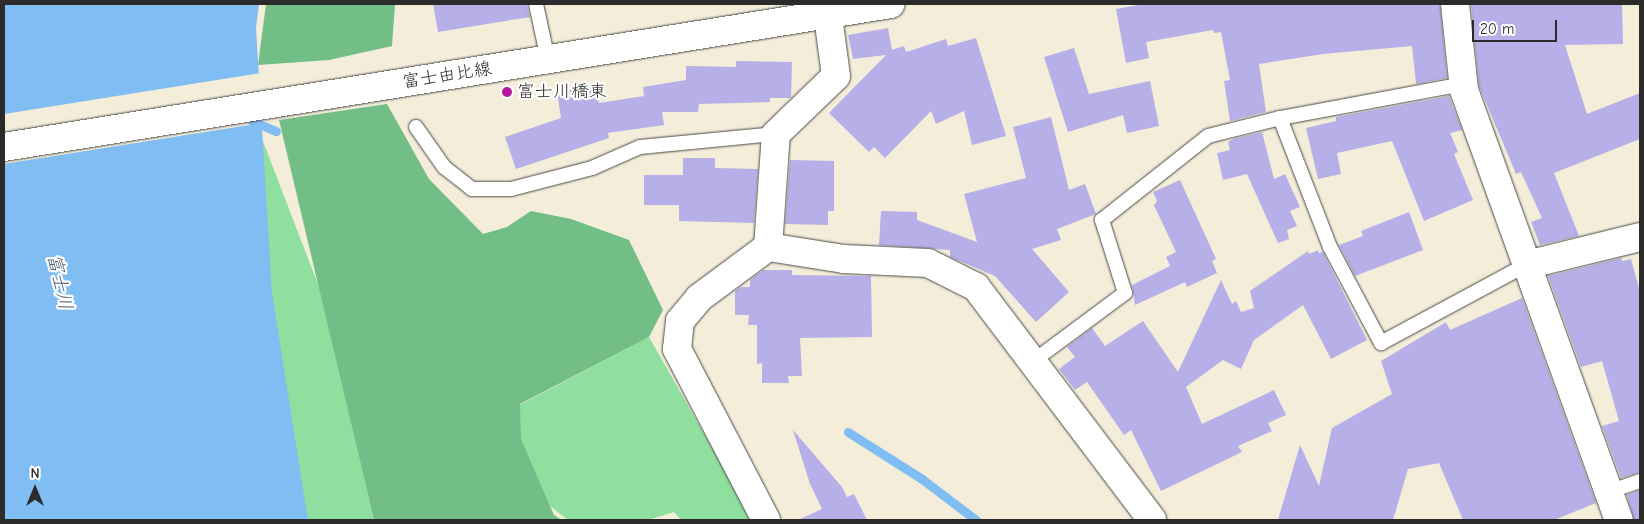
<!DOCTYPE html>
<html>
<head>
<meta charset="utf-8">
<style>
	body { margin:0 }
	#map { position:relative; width:1644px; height:524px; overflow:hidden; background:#f3edda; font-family:"Comic Neue","Klee One",sans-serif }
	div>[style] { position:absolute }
	.green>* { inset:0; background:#8fe09f }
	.forest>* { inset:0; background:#73be86 }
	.water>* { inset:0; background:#80bdf3 }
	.pier>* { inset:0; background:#f3edda }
	.stream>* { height:9px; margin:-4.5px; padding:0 4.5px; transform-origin:4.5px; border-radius:4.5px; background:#80bdf3 }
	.building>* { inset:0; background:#b7afe7 }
	.roads { filter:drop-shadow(0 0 1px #494845) drop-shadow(0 0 1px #494845) }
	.service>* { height:14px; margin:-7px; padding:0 7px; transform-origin:7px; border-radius:7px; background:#fff }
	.minor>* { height:28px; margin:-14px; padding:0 14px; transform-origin:14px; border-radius:14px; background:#fff }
	.secondary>* { height:28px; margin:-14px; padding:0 14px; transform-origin:14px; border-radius:14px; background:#fff }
	.dots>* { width:14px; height:14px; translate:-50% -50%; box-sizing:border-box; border:2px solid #fff; border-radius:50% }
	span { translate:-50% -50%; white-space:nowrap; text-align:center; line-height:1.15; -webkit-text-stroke:4.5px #fff; paint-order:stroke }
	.street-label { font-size:18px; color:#2b2b2b }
	.poi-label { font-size:18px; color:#2b2b2b }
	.left { translate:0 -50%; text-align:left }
	.water-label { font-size:19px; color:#495e71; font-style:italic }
	.frame { position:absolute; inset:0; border:5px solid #2b2b2b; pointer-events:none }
	.north { position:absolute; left:10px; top:464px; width:50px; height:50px; -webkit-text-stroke:4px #fff; paint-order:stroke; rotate:0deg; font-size:14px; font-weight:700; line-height:20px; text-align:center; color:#2b2b2b }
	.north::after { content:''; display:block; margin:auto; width:18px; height:22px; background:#2b2b2b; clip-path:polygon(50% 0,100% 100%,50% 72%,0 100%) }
	.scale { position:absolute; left:1472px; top:20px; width:85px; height:22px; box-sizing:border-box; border:2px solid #2b2b2b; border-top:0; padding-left:6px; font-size:15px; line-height:18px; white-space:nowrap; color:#2b2b2b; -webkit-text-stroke:4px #fff; paint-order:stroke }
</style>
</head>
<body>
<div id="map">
	<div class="green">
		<i style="clip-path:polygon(261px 136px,319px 287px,374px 520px,276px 520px)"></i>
		<i style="clip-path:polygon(649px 337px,753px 520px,681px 520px,674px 512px,648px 520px,568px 520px,550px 506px,508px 411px)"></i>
	</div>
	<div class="forest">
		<i style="clip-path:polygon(266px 4px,395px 4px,392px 46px,329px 60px,258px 65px)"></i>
		<i style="clip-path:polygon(387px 104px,429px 179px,483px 234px,507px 227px,531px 211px,571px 219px,629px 240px,663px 310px,649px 337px,520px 404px,521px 439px,554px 515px,562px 520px,374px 520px,279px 120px)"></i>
	</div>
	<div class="water">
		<i style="clip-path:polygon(4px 4px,259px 4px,256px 28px,272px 293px,308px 520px,4px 520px)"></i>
	</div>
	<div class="pier">
		<i style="clip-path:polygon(261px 73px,263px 123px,4px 164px,4px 114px)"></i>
	</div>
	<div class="stream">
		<i style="left:252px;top:121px;width:26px;rotate:23deg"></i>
		<i style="left:848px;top:432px;width:88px;rotate:32.4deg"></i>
		<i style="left:922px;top:479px;width:68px;rotate:37.2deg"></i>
	</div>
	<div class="building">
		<i style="clip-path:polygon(433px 4px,527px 4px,530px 17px,438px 32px)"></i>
		<i style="clip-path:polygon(1144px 4px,1440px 4px,1447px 78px,1416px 84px,1412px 46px,1323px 54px,1259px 64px,1266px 112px,1230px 121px,1224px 81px,1230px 80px,1221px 32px,1214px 33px,1213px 30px,1146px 42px,1149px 58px,1126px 63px,1116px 9px)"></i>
		<i style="clip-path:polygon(1471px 4px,1622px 4px,1623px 44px,1565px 45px,1587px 114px,1640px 93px,1640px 139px,1554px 173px,1579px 236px,1540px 245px,1531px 222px,1542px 218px,1521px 172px,1516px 174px,1479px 86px)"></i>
		<i style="clip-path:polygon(888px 28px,892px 50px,904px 46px,906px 52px,946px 39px,948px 46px,976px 38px,1006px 136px,972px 145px,964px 111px,936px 124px,931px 111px,885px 158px,874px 147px,869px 152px,829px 113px,886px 55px,853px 59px,848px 35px)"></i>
		<i style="clip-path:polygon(1074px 48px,1089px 94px,1150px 81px,1159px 126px,1127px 133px,1123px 115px,1068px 132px,1044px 57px)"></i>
		<i style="clip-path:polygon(736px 61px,792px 62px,791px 98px,770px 98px,770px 102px,699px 104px,698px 112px,662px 112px,664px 125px,608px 133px,609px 138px,516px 169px,505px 137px,561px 118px,557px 91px,597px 86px,599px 103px,644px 96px,643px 87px,686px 80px,686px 66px,736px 67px)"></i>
		<i style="clip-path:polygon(1449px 96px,1462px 130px,1450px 133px,1458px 152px,1454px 154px,1473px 200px,1424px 221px,1392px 141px,1337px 153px,1341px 174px,1318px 179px,1306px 128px,1336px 121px,1336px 117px)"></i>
		<i style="clip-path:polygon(1051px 117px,1069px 190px,1085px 184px,1096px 214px,1057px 229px,1061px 240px,1032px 249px,1069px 292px,1036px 322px,995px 276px,950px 257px,950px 250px,879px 245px,881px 211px,917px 212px,917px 220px,977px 242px,964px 194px,1026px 178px,1013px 127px)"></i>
		<i style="clip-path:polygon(1262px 132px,1274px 179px,1285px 174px,1300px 207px,1290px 211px,1297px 226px,1287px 230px,1289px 239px,1278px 243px,1247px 174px,1223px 180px,1217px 153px,1230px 150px,1228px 142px,1233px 139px)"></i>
		<i style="clip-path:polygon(683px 158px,715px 158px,715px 168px,758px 169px,754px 223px,679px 221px,679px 205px,644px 205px,644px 175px,683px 175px)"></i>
		<i style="clip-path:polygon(790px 160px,834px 161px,834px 211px,828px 211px,828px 225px,785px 224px)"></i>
		<i style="clip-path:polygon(1180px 180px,1216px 259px,1212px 261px,1217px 273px,1187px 287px,1185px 282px,1135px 305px,1132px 285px,1170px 266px,1166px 257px,1176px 252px,1154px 205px,1157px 201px,1153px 192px)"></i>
		<i style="clip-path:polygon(1409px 212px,1423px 250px,1355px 276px,1339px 245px,1363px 236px,1361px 231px)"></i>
		<i style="clip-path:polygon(1318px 250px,1319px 253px,1323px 252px,1367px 340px,1331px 359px,1303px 305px,1254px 340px,1241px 369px,1223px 360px,1186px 387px,1202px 424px,1274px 390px,1286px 415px,1268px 423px,1272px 431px,1238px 446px,1242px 452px,1161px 491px,1131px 430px,1124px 435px,1087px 382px,1075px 390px,1059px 369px,1075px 357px,1067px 347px,1092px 328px,1105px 346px,1143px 321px,1178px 372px,1221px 280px,1232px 304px,1236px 301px,1241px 312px,1254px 308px,1250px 291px,1308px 251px,1309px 254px)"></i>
		<i style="clip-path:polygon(1621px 258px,1622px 261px,1631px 259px,1640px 292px,1640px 472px,1621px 478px,1602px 426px,1619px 421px,1602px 361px,1581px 367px,1548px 276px)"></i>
		<i style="clip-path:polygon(763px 270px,792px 270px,792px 275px,871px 276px,872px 337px,800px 338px,802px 376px,788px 376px,789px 383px,762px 383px,762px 363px,757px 364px,757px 325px,748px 325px,749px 315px,735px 315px,735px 291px,741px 287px,750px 287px,750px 280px)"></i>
		<i style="clip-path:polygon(1522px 298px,1596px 503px,1554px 520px,1463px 520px,1439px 463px,1408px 469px,1393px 520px,1278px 520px,1300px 445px,1319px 486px,1332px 428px,1392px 394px,1381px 361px,1446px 322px,1450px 330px)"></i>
		<i style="clip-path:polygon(793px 430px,842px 487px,847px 497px,854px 494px,867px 520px,798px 520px,822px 509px,810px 484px)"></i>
		<i style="clip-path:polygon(1640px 490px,1640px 520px,1634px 520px,1627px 495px)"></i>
	</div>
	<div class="roads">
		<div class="service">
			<i style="left:536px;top:4px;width:57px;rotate:77.9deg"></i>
			<i style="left:1280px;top:118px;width:138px;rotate:68.8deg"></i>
			<i style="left:1330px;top:247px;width:109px;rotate:62deg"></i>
			<i style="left:1381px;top:343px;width:165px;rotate:-28.3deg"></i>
			<i style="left:416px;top:127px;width:49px;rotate:55deg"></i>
			<i style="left:444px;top:167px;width:36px;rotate:38deg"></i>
			<i style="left:472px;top:189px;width:39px"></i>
			<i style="left:511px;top:189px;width:84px;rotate:-14.5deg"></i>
			<i style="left:592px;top:168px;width:52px;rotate:-23.6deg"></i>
			<i style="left:640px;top:147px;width:137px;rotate:-5.5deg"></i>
			<i style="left:1032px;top:362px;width:116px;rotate:-36.6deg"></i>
			<i style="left:1125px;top:293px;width:77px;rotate:-107.5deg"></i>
			<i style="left:1102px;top:220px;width:135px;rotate:-38.4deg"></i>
			<i style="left:1208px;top:136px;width:74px;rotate:-14deg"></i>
			<i style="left:1280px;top:118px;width:187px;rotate:-10.5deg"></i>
			<i style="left:1608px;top:492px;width:34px;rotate:-19deg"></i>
		</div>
		<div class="minor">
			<i style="left:1455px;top:4px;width:86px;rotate:84deg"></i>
			<i style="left:1464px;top:90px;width:457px;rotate:70.2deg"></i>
			<i style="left:768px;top:247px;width:113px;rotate:-86deg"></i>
			<i style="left:776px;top:134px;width:83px;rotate:-44deg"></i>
			<i style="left:836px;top:76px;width:61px;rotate:-97.6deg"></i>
			<i style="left:1526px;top:265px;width:117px;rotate:-13.8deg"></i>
			<i style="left:766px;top:520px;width:193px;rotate:-117.5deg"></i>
			<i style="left:677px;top:349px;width:28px;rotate:-84deg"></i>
			<i style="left:680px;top:321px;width:30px;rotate:-50deg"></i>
			<i style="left:699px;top:298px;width:86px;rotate:-36.5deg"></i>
			<i style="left:768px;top:247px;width:77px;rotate:9deg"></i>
			<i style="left:844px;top:259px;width:84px;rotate:2.7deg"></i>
			<i style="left:928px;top:263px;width:54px;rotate:26.6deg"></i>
			<i style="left:976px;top:287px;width:292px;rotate:52.9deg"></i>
		</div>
		<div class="secondary">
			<i style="left:4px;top:147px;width:898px;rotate:-9.16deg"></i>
		</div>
	</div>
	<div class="dots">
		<i style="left:507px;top:92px;background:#b5179e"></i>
	</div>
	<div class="street-label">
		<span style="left:447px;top:76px;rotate:-9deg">富士由比線</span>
	</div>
	<div class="poi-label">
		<span class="left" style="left:517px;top:92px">富士川橋東</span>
	</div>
	<div class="water-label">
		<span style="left:59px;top:282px;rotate:77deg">富士川</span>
	</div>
	<div class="frame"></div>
	<div class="north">N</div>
	<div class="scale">20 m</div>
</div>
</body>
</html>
